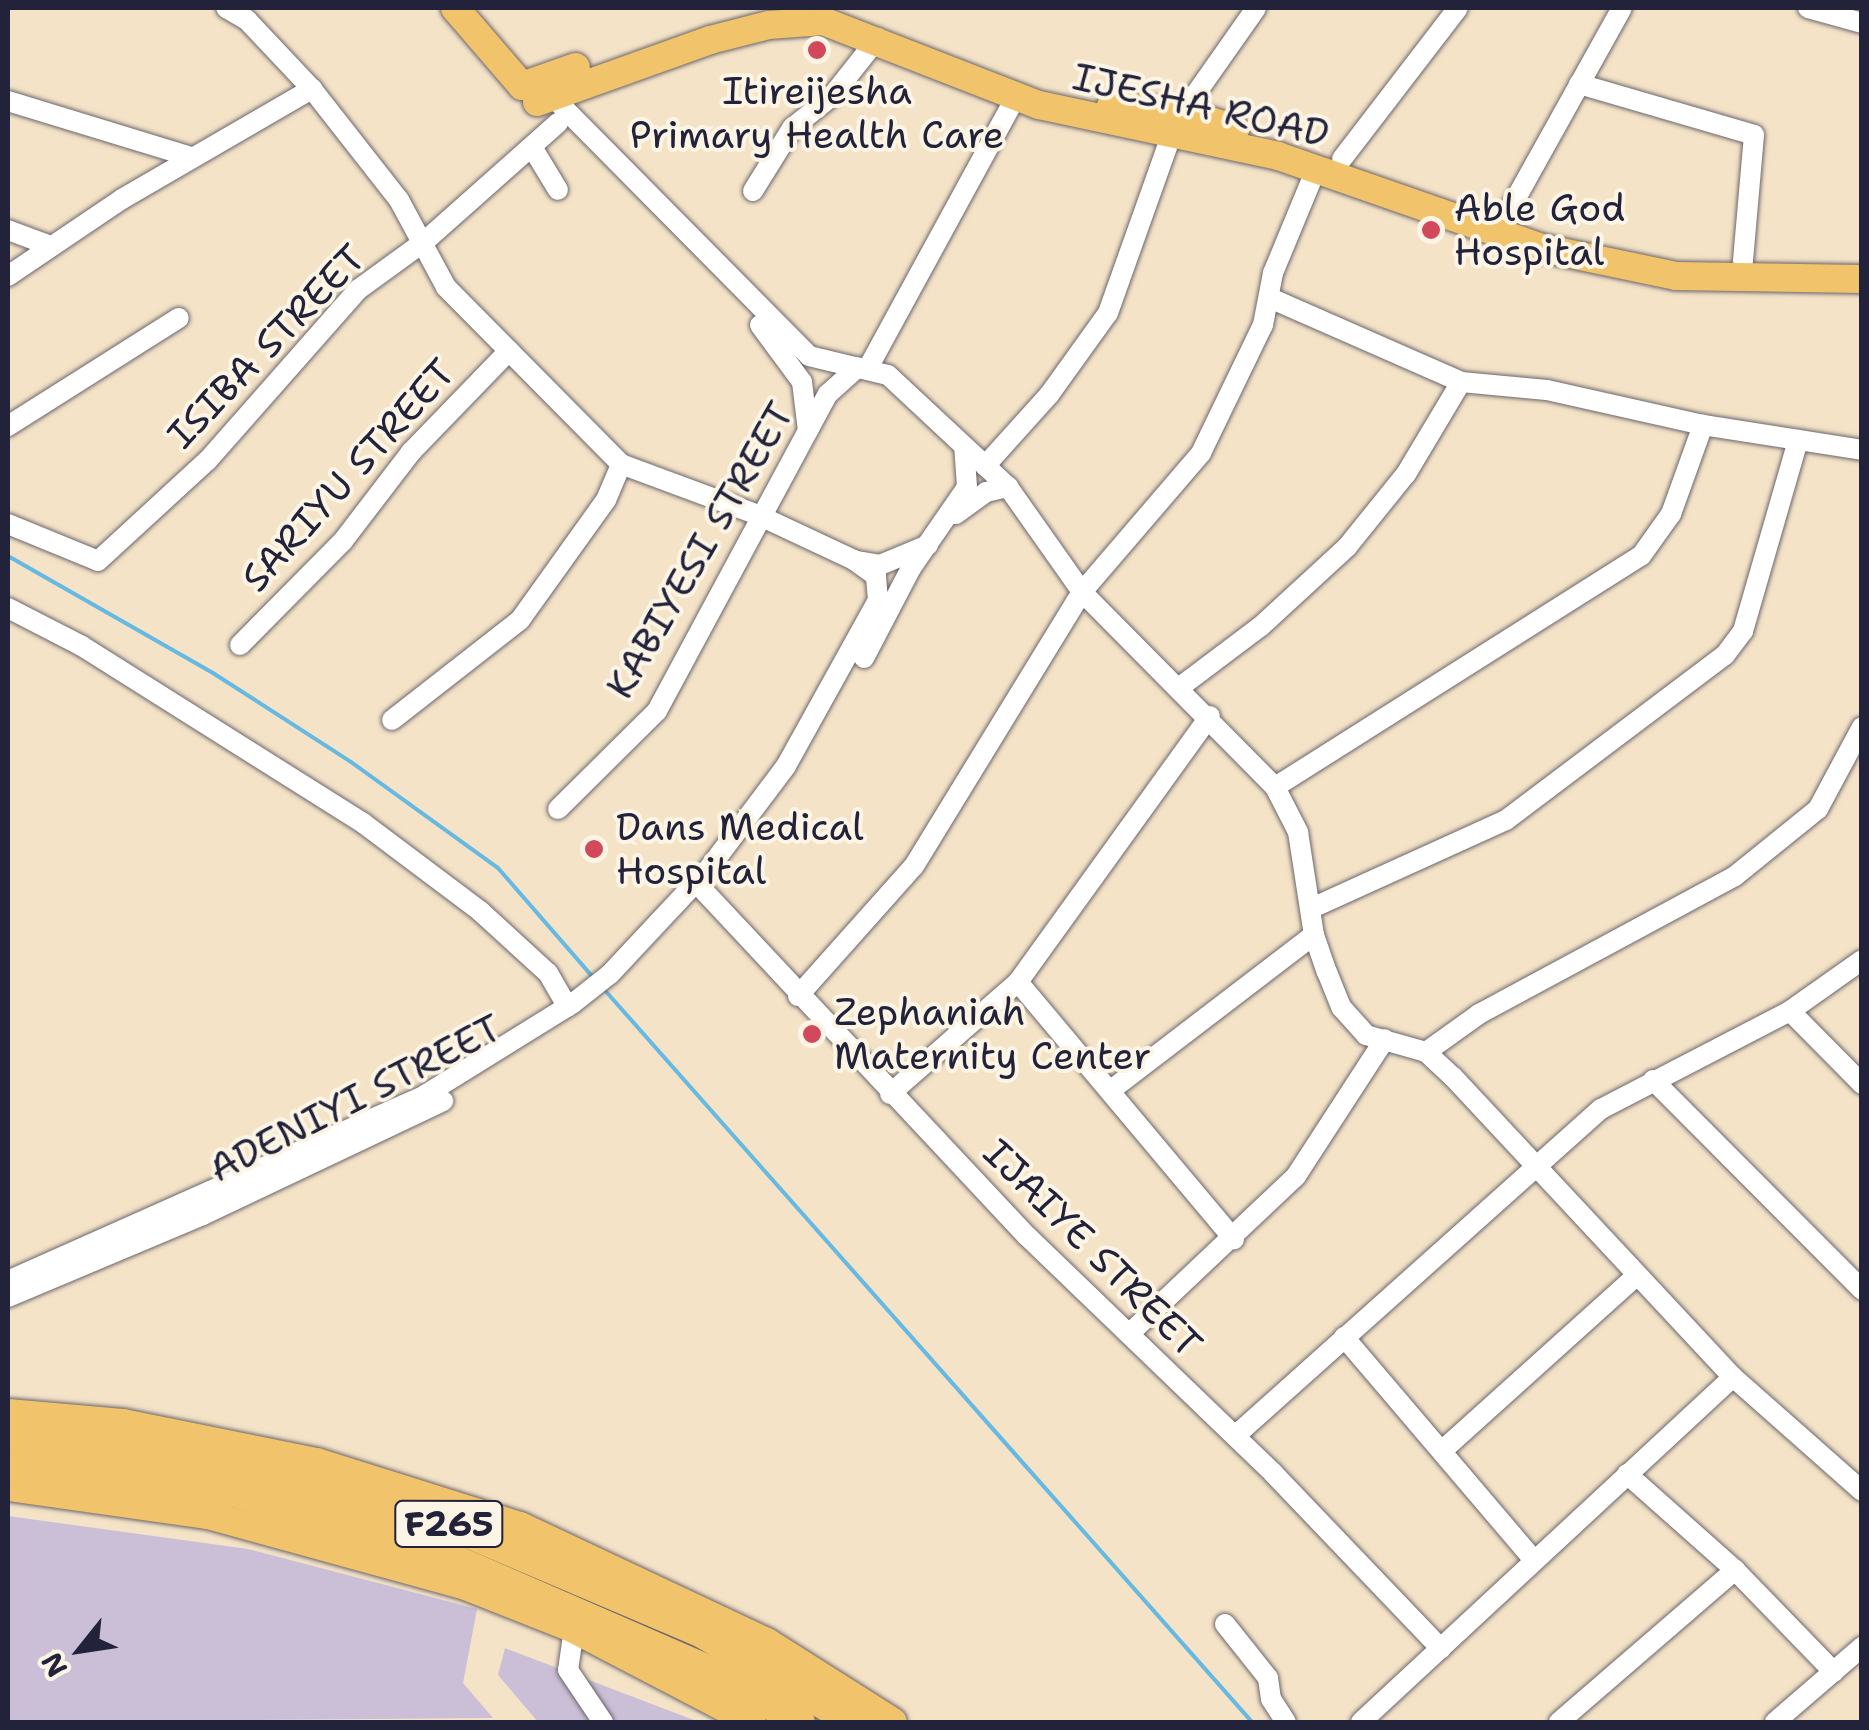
<!DOCTYPE html>
<html>
<head>
<meta charset="utf-8">
<style>
	body { margin:0 }
	#map { position:relative; width:1869px; height:1730px; overflow:hidden; background:#f4e3c7; font-family:"Shantell Sans",sans-serif }
	div>[style] { position:absolute }
	.industrial>* { inset:0; background:#cabfd7 }
	.stream>* { height:4px; margin:-2px; padding:0 2px; transform-origin:2px; border-radius:2px; background:#66b9e2 }
	.roads { filter:drop-shadow(0 0 2px #6c666c) drop-shadow(0 0 2px #6c666c) }
	.minor>* { height:20px; margin:-10px; padding:0 10px; transform-origin:10px; border-radius:10px; background:#fff }
	.major>* { height:28px; margin:-14px; padding:0 14px; transform-origin:14px; border-radius:14px; background:#f1c36a }
	.highway>* { height:30px; margin:-15px; padding:0 15px; transform-origin:15px; border-radius:15px; background:#f1c36a }
	.dots>* { width:28px; height:28px; translate:-50% -50%; box-sizing:border-box; border:5px solid #fcf5e5; border-radius:50% }
	span { translate:-50% -50%; white-space:nowrap; text-align:center; line-height:1.15; -webkit-text-stroke:8px #fcf5e5; paint-order:stroke }
	.shield-label span { padding:2px 8px; background:#fcf5e5; border:2px solid; border-radius:8px; -webkit-text-stroke-width:0 }
	.shield-label { font-size:35px; color:#22223b; font-weight:700 }
	.poi-label { font-size:38px; color:#22223b }
	.left { translate:0 -50%; text-align:left }
	.street-label { font-size:38px; color:#22223b }
	.frame { position:absolute; inset:0; border:10px solid #22223b; pointer-events:none }
	.north { position:absolute; left:30px; top:1600px; width:100px; height:100px; -webkit-text-stroke:8px #fcf5e5; paint-order:stroke; rotate:240deg; font-size:28px; font-weight:700; line-height:40px; text-align:center; color:#22223b }
	.north::after { content:''; display:block; margin:auto; width:35px; height:45px; background:#22223b; clip-path:polygon(50% 0,100% 100%,50% 72%,0 100%) }
</style>
</head>
<body>
<div id="map">
	<div class="industrial">
		<i style="clip-path:polygon(8px 1516px,248px 1549px,477px 1609px,463px 1683px,493px 1718px,8px 1722px)"></i>
		<i style="clip-path:polygon(505px 1648px,699px 1722px,538px 1722px,498px 1675px)"></i>
	</div>
	<div class="stream">
		<i style="left:8px;top:556px;width:236px;rotate:29.7deg"></i>
		<i style="left:213px;top:673px;width:164px;rotate:32.8deg"></i>
		<i style="left:351px;top:762px;width:181px;rotate:35.8deg"></i>
		<i style="left:498px;top:868px;width:143px;rotate:49deg"></i>
		<i style="left:602px;top:987px;width:981px;rotate:48.51deg"></i>
	</div>
	<div class="roads">
		<div class="minor">
			<i style="left:1808px;top:8px;width:56px;rotate:15.5deg"></i>
			<i style="left:1579px;top:84px;width:182px;rotate:16.2deg"></i>
			<i style="left:1754px;top:135px;width:127px;rotate:95deg"></i>
			<i style="left:545px;top:89px;width:375px;rotate:45.3deg"></i>
			<i style="left:809px;top:356px;width:81px;rotate:13.5deg"></i>
			<i style="left:888px;top:375px;width:164px;rotate:43deg"></i>
			<i style="left:1008px;top:487px;width:128px;rotate:54.8deg"></i>
			<i style="left:1082px;top:592px;width:274px;rotate:45.3deg"></i>
			<i style="left:1275px;top:787px;width:51px;rotate:62.9deg"></i>
			<i style="left:1298px;top:832px;width:104px;rotate:81.2deg"></i>
			<i style="left:1314px;top:935px;width:39px;rotate:71deg"></i>
			<i style="left:1327px;top:972px;width:38px;rotate:68deg"></i>
			<i style="left:1341px;top:1007px;width:38px;rotate:48deg"></i>
			<i style="left:1366px;top:1035px;width:62px;rotate:15.8deg"></i>
			<i style="left:1426px;top:1052px;width:37px;rotate:43deg"></i>
			<i style="left:1453px;top:1077px;width:410px;rotate:47deg"></i>
			<i style="left:1733px;top:1377px;width:172px;rotate:41.5deg"></i>
			<i style="left:8px;top:101px;width:191px;rotate:17deg"></i>
			<i style="left:1183px;top:112px;width:127px;rotate:-54.9deg"></i>
			<i style="left:532px;top:147px;width:50px;rotate:58.8deg"></i>
			<i style="left:1342px;top:159px;width:190px;rotate:-52.5deg"></i>
			<i style="left:753px;top:191px;width:74px;rotate:-58.2deg"></i>
			<i style="left:792px;top:128px;width:51px;rotate:-38.7deg"></i>
			<i style="left:832px;top:96px;width:74px;rotate:-51.6deg"></i>
			<i style="left:1505px;top:218px;width:240px;rotate:-60.9deg"></i>
			<i style="left:8px;top:230px;width:43px;rotate:20.6deg"></i>
			<i style="left:8px;top:276px;width:138px;rotate:-34deg"></i>
			<i style="left:122px;top:199px;width:220px;rotate:-30.1deg"></i>
			<i style="left:312px;top:89px;width:95px;rotate:-133.3deg"></i>
			<i style="left:247px;top:20px;width:24px;rotate:-150deg"></i>
			<i style="left:1270px;top:298px;width:209px;rotate:23.7deg"></i>
			<i style="left:1461px;top:382px;width:86px;rotate:5.3deg"></i>
			<i style="left:1547px;top:390px;width:160px;rotate:12.6deg"></i>
			<i style="left:1703px;top:425px;width:161px;rotate:8.9deg"></i>
			<i style="left:760px;top:325px;width:71px;rotate:53.6deg"></i>
			<i style="left:802px;top:382px;width:49px;rotate:83deg"></i>
			<i style="left:868px;top:368px;width:309px;rotate:-61.4deg"></i>
			<i style="left:8px;top:426px;width:202px;rotate:-32.3deg"></i>
			<i style="left:985px;top:466px;width:96px;rotate:-48deg"></i>
			<i style="left:1049px;top:395px;width:101px;rotate:-54.3deg"></i>
			<i style="left:1108px;top:313px;width:191px;rotate:-70.4deg"></i>
			<i style="left:956px;top:514px;width:37px;rotate:-36deg"></i>
			<i style="left:986px;top:492px;width:23px;rotate:-13deg"></i>
			<i style="left:8px;top:524px;width:97px;rotate:22.3deg"></i>
			<i style="left:98px;top:561px;width:149px;rotate:-42.6deg"></i>
			<i style="left:208px;top:460px;width:228px;rotate:-48.6deg"></i>
			<i style="left:359px;top:289px;width:82px;rotate:-36deg"></i>
			<i style="left:425px;top:241px;width:178px;rotate:-41.6deg"></i>
			<i style="left:856px;top:561px;width:24px;rotate:9deg"></i>
			<i style="left:880px;top:565px;width:52px;rotate:-22.6deg"></i>
			<i style="left:8px;top:608px;width:83px;rotate:27.2deg"></i>
			<i style="left:82px;top:646px;width:332px;rotate:32.2deg"></i>
			<i style="left:363px;top:823px;width:146px;rotate:36.9deg"></i>
			<i style="left:480px;top:911px;width:92px;rotate:42.4deg"></i>
			<i style="left:548px;top:973px;width:39px;rotate:60deg"></i>
			<i style="left:240px;top:645px;width:146px;rotate:-45.3deg"></i>
			<i style="left:343px;top:541px;width:112px;rotate:-52.6deg"></i>
			<i style="left:411px;top:452px;width:141px;rotate:-45.9deg"></i>
			<i style="left:864px;top:658px;width:102px;rotate:-62.4deg"></i>
			<i style="left:911px;top:568px;width:98px;rotate:-55.3deg"></i>
			<i style="left:967px;top:487px;width:39px;rotate:-94deg"></i>
			<i style="left:1180px;top:687px;width:101px;rotate:-37deg"></i>
			<i style="left:1261px;top:626px;width:117px;rotate:-42.6deg"></i>
			<i style="left:1347px;top:547px;width:94px;rotate:-51.1deg"></i>
			<i style="left:1406px;top:474px;width:107px;rotate:-59.1deg"></i>
			<i style="left:392px;top:720px;width:162px;rotate:-38deg"></i>
			<i style="left:520px;top:620px;width:148px;rotate:-54.4deg"></i>
			<i style="left:606px;top:500px;width:39px;rotate:-67deg"></i>
			<i style="left:1275px;top:787px;width:433px;rotate:-32.3deg"></i>
			<i style="left:1641px;top:556px;width:52px;rotate:-54.5deg"></i>
			<i style="left:1671px;top:514px;width:95px;rotate:-70.2deg"></i>
			<i style="left:558px;top:809px;width:139px;rotate:-44.7deg"></i>
			<i style="left:657px;top:711px;width:360px;rotate:-61.7deg"></i>
			<i style="left:828px;top:394px;width:40px;rotate:-42deg"></i>
			<i style="left:703px;top:890px;width:474px;rotate:46.9deg"></i>
			<i style="left:1027px;top:1236px;width:342px;rotate:43.9deg"></i>
			<i style="left:1273px;top:1473px;width:243px;rotate:46.3deg"></i>
			<i style="left:1312px;top:908px;width:213px;rotate:-24.4deg"></i>
			<i style="left:1506px;top:820px;width:274px;rotate:-37deg"></i>
			<i style="left:1725px;top:655px;width:30px;rotate:-53deg"></i>
			<i style="left:1743px;top:631px;width:199px;rotate:-73.9deg"></i>
			<i style="left:1018px;top:982px;width:336px;rotate:50deg"></i>
			<i style="left:798px;top:996px;width:174px;rotate:-48.3deg"></i>
			<i style="left:914px;top:866px;width:321px;rotate:-58.5deg"></i>
			<i style="left:1082px;top:592px;width:183px;rotate:-49.4deg"></i>
			<i style="left:1201px;top:453px;width:142px;rotate:-64.2deg"></i>
			<i style="left:1263px;top:325px;width:53px;rotate:-79.1deg"></i>
			<i style="left:1273px;top:273px;width:113px;rotate:-67.5deg"></i>
			<i style="left:1790px;top:1011px;width:103px;rotate:45.4deg"></i>
			<i style="left:1426px;top:1052px;width:65px;rotate:-35.6deg"></i>
			<i style="left:1479px;top:1014px;width:291px;rotate:-28.3deg"></i>
			<i style="left:1735px;top:876px;width:107px;rotate:-38.9deg"></i>
			<i style="left:1818px;top:809px;width:93px;rotate:-61.8deg"></i>
			<i style="left:1653px;top:1080px;width:296px;rotate:45.1deg"></i>
			<i style="left:1111px;top:1090px;width:255px;rotate:-37.4deg"></i>
			<i style="left:890px;top:1094px;width:170px;rotate:-41.2deg"></i>
			<i style="left:1018px;top:982px;width:328px;rotate:-54.2deg"></i>
			<i style="left:8px;top:1281px;width:457px;rotate:-24deg"></i>
			<i style="left:425px;top:1095px;width:173px;rotate:-31.8deg"></i>
			<i style="left:572px;top:1004px;width:48px;rotate:-38.3deg"></i>
			<i style="left:610px;top:974px;width:146px;rotate:-46.9deg"></i>
			<i style="left:710px;top:867px;width:126px;rotate:-53deg"></i>
			<i style="left:786px;top:766px;width:190px;rotate:-61deg"></i>
			<i style="left:878px;top:600px;width:24px;rotate:-95deg"></i>
			<i style="left:876px;top:576px;width:27px;rotate:-144deg"></i>
			<i style="left:854px;top:560px;width:106px;rotate:-154.9deg"></i>
			<i style="left:758px;top:515px;width:146px;rotate:-159.6deg"></i>
			<i style="left:621px;top:464px;width:249px;rotate:-134.7deg"></i>
			<i style="left:446px;top:287px;width:99px;rotate:-118.4deg"></i>
			<i style="left:399px;top:200px;width:141px;rotate:-128.1deg"></i>
			<i style="left:8px;top:1297px;width:212px;rotate:-22.8deg"></i>
			<i style="left:203px;top:1215px;width:266px;rotate:-25.4deg"></i>
			<i style="left:1129px;top:1334px;width:230px;rotate:-43.4deg"></i>
			<i style="left:1296px;top:1176px;width:163px;rotate:-57deg"></i>
			<i style="left:1344px;top:1337px;width:292px;rotate:49.6deg"></i>
			<i style="left:1235px;top:1436px;width:491px;rotate:-41.8deg"></i>
			<i style="left:1601px;top:1109px;width:213px;rotate:-27.4deg"></i>
			<i style="left:1790px;top:1011px;width:88px;rotate:-35.3deg"></i>
			<i style="left:1444px;top:1449px;width:258px;rotate:-42deg"></i>
			<i style="left:1627px;top:1474px;width:144px;rotate:41.6deg"></i>
			<i style="left:1225px;top:1624px;width:69px;rotate:51.5deg"></i>
			<i style="left:1268px;top:1678px;width:21px;rotate:82deg"></i>
			<i style="left:1271px;top:1699px;width:27px;rotate:57deg"></i>
			<i style="left:574px;top:1629px;width:41px;rotate:98.3deg"></i>
			<i style="left:568px;top:1670px;width:63px;rotate:56.1deg"></i>
			<i style="left:1361px;top:1722px;width:507px;rotate:-42.84deg"></i>
			<i style="left:1559px;top:1722px;width:233px;rotate:-40.8deg"></i>
			<i style="left:1735px;top:1570px;width:142px;rotate:45.9deg"></i>
			<i style="left:1775px;top:1722px;width:115px;rotate:-40.8deg"></i>
		</div>
		<div class="major">
			<i style="left:455px;top:8px;width:103px;rotate:49.3deg"></i>
			<i style="left:522px;top:86px;width:57px;rotate:-19.4deg"></i>
			<i style="left:537px;top:102px;width:184px;rotate:-19.7deg"></i>
			<i style="left:710px;top:40px;width:61px;rotate:-14.3deg"></i>
			<i style="left:769px;top:25px;width:54px;rotate:-4.2deg"></i>
			<i style="left:823px;top:21px;width:232px;rotate:21.3deg"></i>
			<i style="left:1039px;top:105px;width:244px;rotate:12deg"></i>
			<i style="left:1278px;top:156px;width:280px;rotate:19.2deg"></i>
			<i style="left:1542px;top:248px;width:137px;rotate:11.8deg"></i>
			<i style="left:1676px;top:276px;width:186px;rotate:0.9deg"></i>
			<i style="left:1111px;top:106px;width:72px;rotate:4.8deg"></i>
			<i style="left:1183px;top:112px;width:55px;rotate:18.1deg"></i>
			<i style="left:8px;top:1413px;width:115px;rotate:5deg"></i>
			<i style="left:123px;top:1423px;width:198px;rotate:11.4deg"></i>
			<i style="left:317px;top:1462px;width:213px;rotate:17.5deg"></i>
			<i style="left:520px;top:1526px;width:273px;rotate:25.2deg"></i>
			<i style="left:767px;top:1642px;width:149px;rotate:32.4deg"></i>
			<i style="left:8px;top:1487px;width:202px;rotate:8deg"></i>
			<i style="left:208px;top:1515px;width:264px;rotate:15.4deg"></i>
			<i style="left:463px;top:1585px;width:119px;rotate:21.6deg"></i>
			<i style="left:574px;top:1629px;width:201px;rotate:27.6deg"></i>
		</div>
		<div class="highway">
			<i style="left:8px;top:1437px;width:228px;rotate:7.3deg"></i>
			<i style="left:234px;top:1466px;width:213px;rotate:14.9deg"></i>
			<i style="left:440px;top:1521px;width:285px;rotate:23.1deg"></i>
			<i style="left:702px;top:1633px;width:176px;rotate:30.4deg"></i>
			<i style="left:8px;top:1466px;width:226px;rotate:6.6deg"></i>
			<i style="left:233px;top:1492px;width:207px;rotate:16.2deg"></i>
			<i style="left:432px;top:1550px;width:321px;rotate:23.5deg"></i>
			<i style="left:726px;top:1678px;width:86px;rotate:30.7deg"></i>
		</div>
	</div>
	<div class="dots">
		<i style="left:817px;top:50px;background:#d1495b"></i>
		<i style="left:1431px;top:230px;background:#d1495b"></i>
		<i style="left:594px;top:849px;background:#d1495b"></i>
		<i style="left:812px;top:1034px;background:#d1495b"></i>
	</div>
	<div class="shield-label">
		<span style="left:449px;top:1524px">F265</span>
	</div>
	<div class="poi-label">
		<span style="left:817px;top:113px">Itireijesha<br>Primary Health Care</span>
		<span class="left" style="left:1454px;top:230px">Able God<br>Hospital</span>
		<span class="left" style="left:616px;top:849px">Dans Medical<br>Hospital</span>
		<span class="left" style="left:834px;top:1034px">Zephaniah<br>Maternity Center</span>
	</div>
	<div class="street-label">
		<span style="left:1201px;top:105px;rotate:13deg">IJESHA ROAD</span>
		<span style="left:266px;top:346px;rotate:-46deg">ISIBA STREET</span>
		<span style="left:348px;top:475px;rotate:-48deg">SARIYU STREET</span>
		<span style="left:700px;top:550px;rotate:-60deg">KABIYESI STREET</span>
		<span style="left:355px;top:1098px;rotate:-27deg">ADENIYI STREET</span>
		<span style="left:1093px;top:1248px;rotate:45deg">IJAIYE STREET</span>
	</div>
	<div class="frame"></div>
	<div class="north">N</div>
</div>
</body>
</html>
